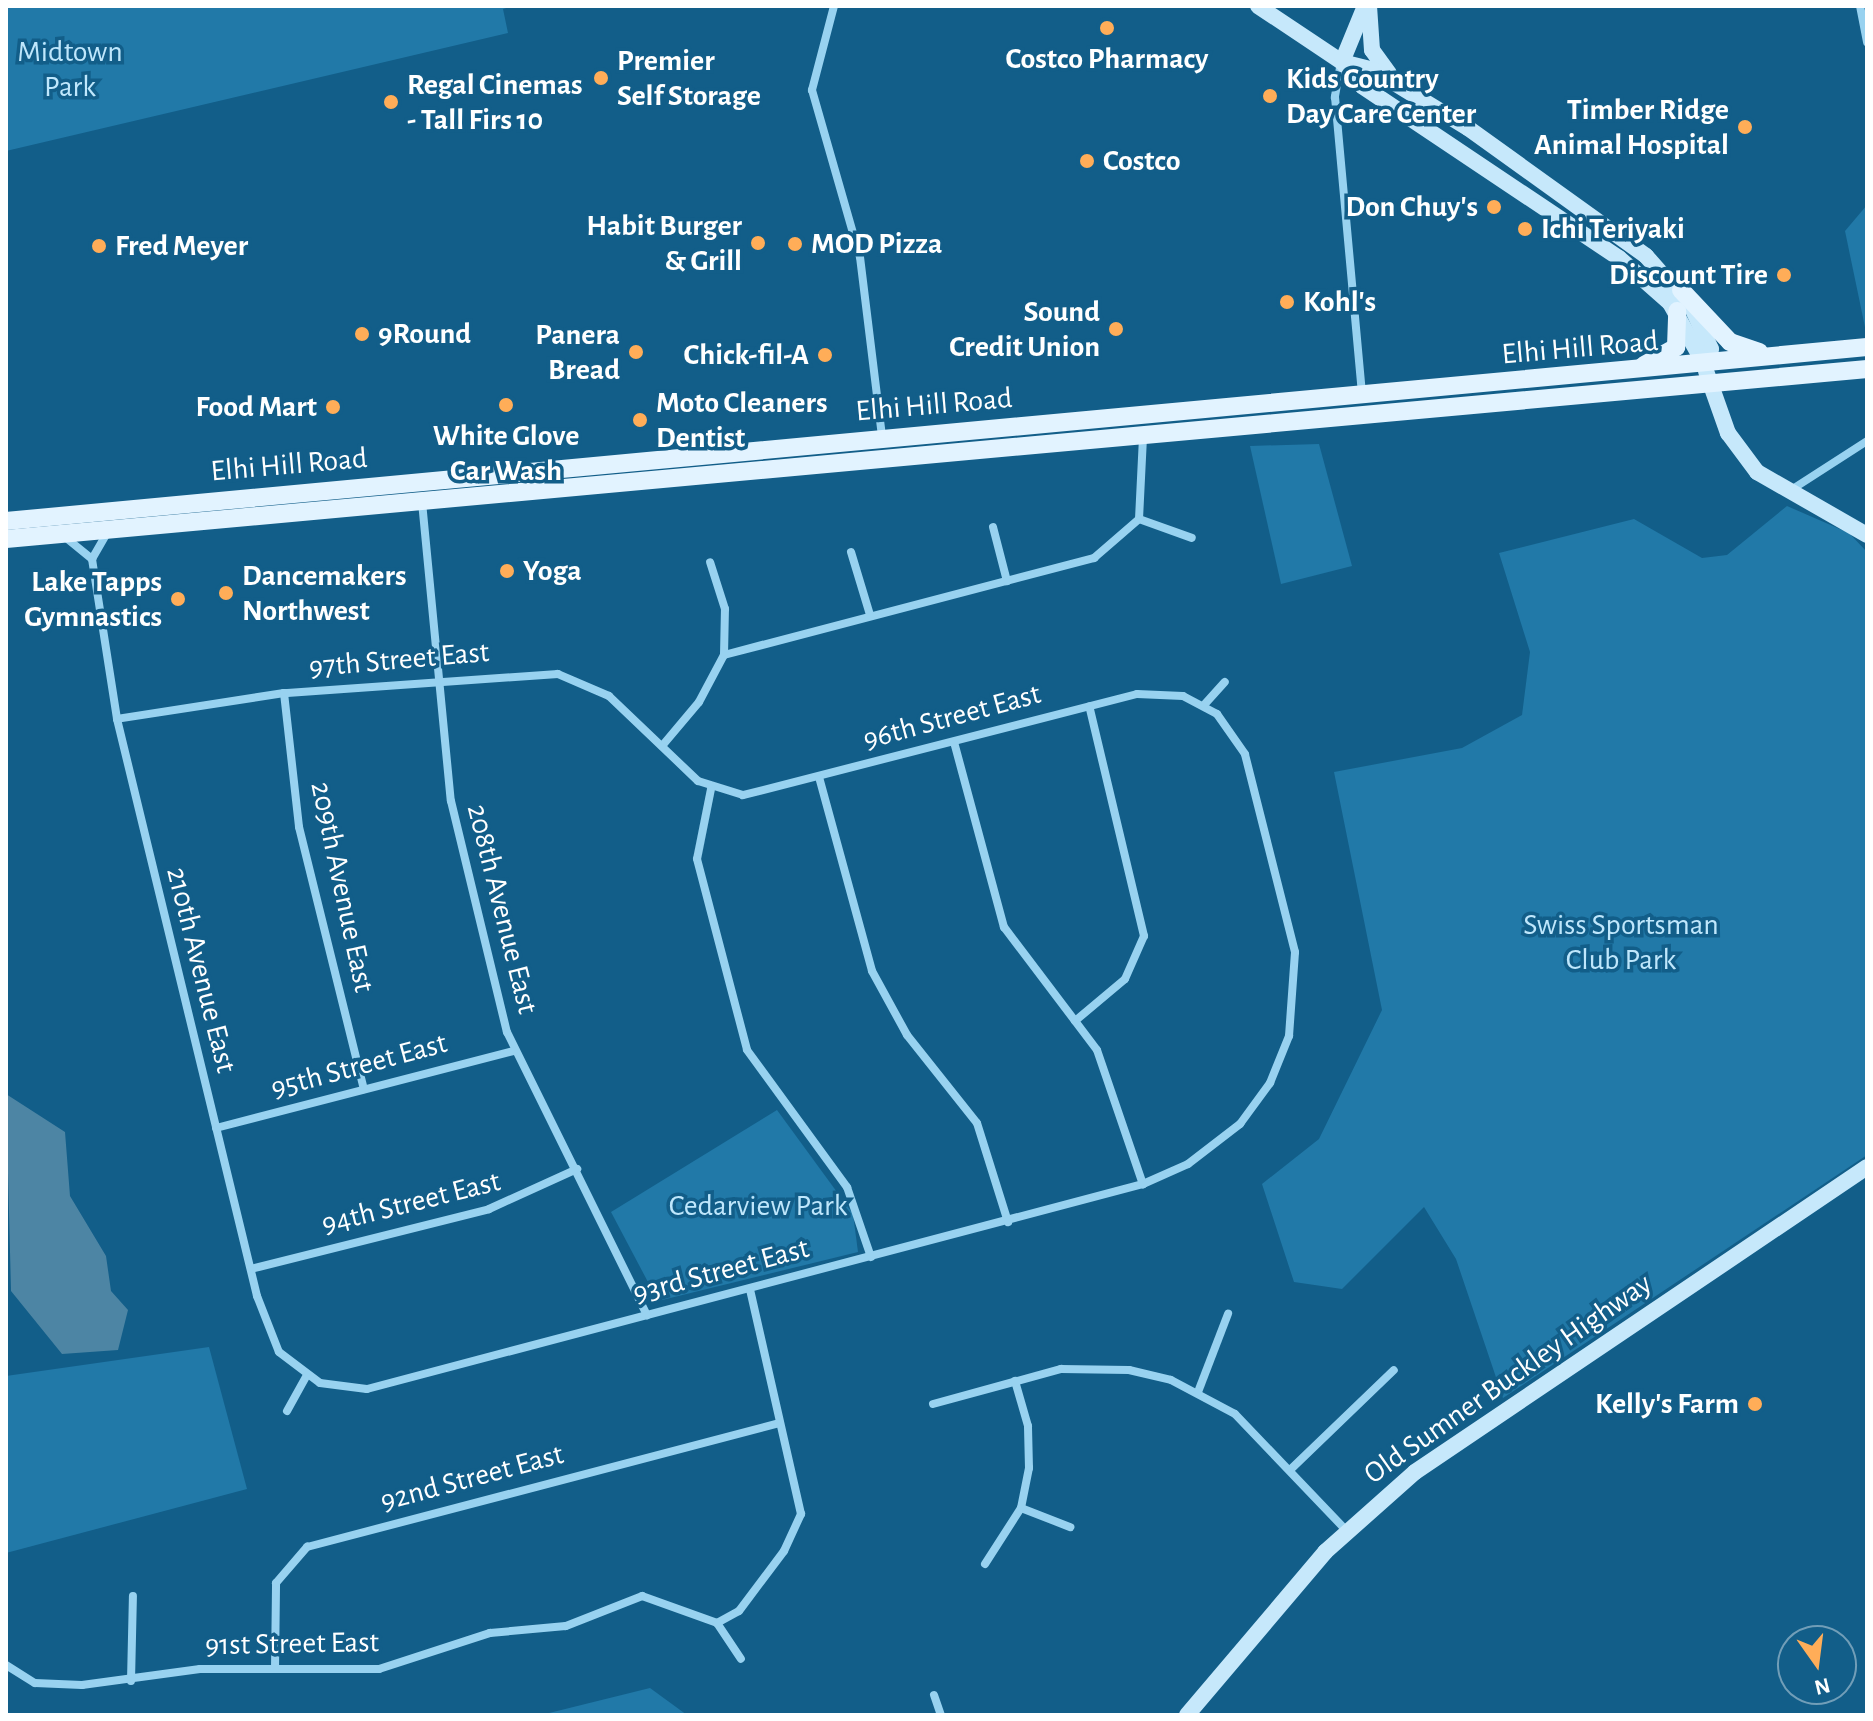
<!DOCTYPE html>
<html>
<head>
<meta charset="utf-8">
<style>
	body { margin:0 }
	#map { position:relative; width:1873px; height:1721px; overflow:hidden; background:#125e89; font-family:"Alegreya Sans",sans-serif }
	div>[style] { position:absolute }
	.green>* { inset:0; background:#2179a8 }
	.water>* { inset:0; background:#4d85a4 }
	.street>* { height:8px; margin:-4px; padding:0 4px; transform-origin:4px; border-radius:4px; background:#98d2f0 }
	.secondary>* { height:16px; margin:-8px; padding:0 8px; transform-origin:8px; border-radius:8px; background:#c6e8fb }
	.primary>* { height:18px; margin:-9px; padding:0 9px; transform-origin:9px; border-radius:9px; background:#e2f3ff }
	.dots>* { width:22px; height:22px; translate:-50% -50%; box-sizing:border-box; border:4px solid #125e89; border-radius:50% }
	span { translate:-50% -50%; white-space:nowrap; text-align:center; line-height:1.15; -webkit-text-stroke:7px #125e89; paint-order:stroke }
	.park-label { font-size:30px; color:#bfe7fc }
	.poi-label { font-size:30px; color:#fff; font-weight:700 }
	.left { translate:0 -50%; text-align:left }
	.right { translate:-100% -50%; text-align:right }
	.street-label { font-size:30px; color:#fff }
	.frame { position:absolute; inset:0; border:8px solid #fff; pointer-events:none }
	.north { position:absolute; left:1777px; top:1625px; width:80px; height:80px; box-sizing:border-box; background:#125e89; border:2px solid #719eb8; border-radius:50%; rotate:166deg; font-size:22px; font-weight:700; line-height:32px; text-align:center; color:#fff }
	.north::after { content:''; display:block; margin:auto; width:28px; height:36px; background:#ffad58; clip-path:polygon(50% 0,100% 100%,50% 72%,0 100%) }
</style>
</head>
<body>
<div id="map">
	<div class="green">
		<i style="clip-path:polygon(6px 6px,512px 6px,503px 9px,508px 33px,6px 151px)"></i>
		<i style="clip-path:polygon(1867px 205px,1867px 332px,1866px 332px,1845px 231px)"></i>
		<i style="clip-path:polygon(1319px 444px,1352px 566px,1281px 584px,1250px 446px)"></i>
		<i style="clip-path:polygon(1787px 506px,1849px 533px,1867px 552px,1867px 1155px,1503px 1398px,1456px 1259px,1424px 1207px,1342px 1289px,1294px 1282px,1262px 1184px,1319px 1139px,1382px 1010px,1334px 772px,1462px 748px,1522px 715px,1530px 652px,1499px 553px,1634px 519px,1702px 558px,1727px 555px)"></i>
		<i style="clip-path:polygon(777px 1110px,853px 1214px,858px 1252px,658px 1301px,611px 1212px)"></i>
		<i style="clip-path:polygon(209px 1347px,247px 1489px,6px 1553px,6px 1376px)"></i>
		<i style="clip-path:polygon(650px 1688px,687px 1715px,541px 1715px)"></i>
	</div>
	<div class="water">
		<i style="clip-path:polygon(6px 1094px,65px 1132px,70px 1196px,106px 1256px,111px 1291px,128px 1310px,118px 1350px,62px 1354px,11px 1291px)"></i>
	</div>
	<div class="street">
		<i style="left:834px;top:6px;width:87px;rotate:104.7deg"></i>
		<i style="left:812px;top:90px;width:174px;rotate:74deg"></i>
		<i style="left:860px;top:257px;width:181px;rotate:83deg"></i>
		<i style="left:1860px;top:6px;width:37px;rotate:79deg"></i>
		<i style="left:1341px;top:62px;width:36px;rotate:100deg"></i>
		<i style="left:1335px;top:97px;width:299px;rotate:84.8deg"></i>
		<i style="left:1791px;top:490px;width:90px;rotate:-32.8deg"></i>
		<i style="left:422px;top:502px;width:300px;rotate:84.5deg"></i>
		<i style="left:451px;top:801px;width:238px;rotate:76.4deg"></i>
		<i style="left:507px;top:1032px;width:316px;rotate:63.7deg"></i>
		<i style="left:1139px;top:519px;width:56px;rotate:19.7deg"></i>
		<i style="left:993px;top:527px;width:56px;rotate:75.5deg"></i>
		<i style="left:65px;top:537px;width:35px;rotate:39deg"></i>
		<i style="left:92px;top:559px;width:32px;rotate:-60deg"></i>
		<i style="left:851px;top:552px;width:66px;rotate:73.2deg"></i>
		<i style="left:92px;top:559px;width:162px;rotate:81.1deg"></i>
		<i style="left:117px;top:719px;width:594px;rotate:76.36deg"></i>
		<i style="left:257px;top:1296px;width:60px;rotate:68.6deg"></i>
		<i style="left:279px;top:1352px;width:51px;rotate:37.1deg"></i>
		<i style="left:320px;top:1383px;width:47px;rotate:7.3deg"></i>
		<i style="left:367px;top:1389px;width:803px;rotate:-14.8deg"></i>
		<i style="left:1143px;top:1184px;width:49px;rotate:-24deg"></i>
		<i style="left:1188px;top:1164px;width:66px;rotate:-37.6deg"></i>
		<i style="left:1240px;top:1124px;width:51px;rotate:-53.8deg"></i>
		<i style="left:1270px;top:1083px;width:51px;rotate:-68deg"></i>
		<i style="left:1289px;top:1036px;width:84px;rotate:-85.9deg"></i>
		<i style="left:1295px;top:952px;width:204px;rotate:-104.2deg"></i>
		<i style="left:1245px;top:754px;width:49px;rotate:-125deg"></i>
		<i style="left:1217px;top:714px;width:38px;rotate:-152deg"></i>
		<i style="left:1183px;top:696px;width:46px;rotate:-177.5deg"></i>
		<i style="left:1137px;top:694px;width:407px;rotate:165.6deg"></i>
		<i style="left:743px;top:795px;width:47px;rotate:-162.7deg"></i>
		<i style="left:698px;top:781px;width:123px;rotate:-136.3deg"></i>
		<i style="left:609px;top:696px;width:56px;rotate:-156.7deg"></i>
		<i style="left:558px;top:674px;width:275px;rotate:176deg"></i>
		<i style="left:284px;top:693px;width:169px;rotate:171.2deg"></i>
		<i style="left:724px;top:655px;width:383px;rotate:-14.7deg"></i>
		<i style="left:1094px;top:558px;width:60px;rotate:-40.9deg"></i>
		<i style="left:1139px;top:519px;width:83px;rotate:-87.2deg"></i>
		<i style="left:284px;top:693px;width:135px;rotate:83.6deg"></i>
		<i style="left:299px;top:827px;width:270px;rotate:76.1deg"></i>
		<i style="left:1204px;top:705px;width:31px;rotate:-48deg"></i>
		<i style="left:954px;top:742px;width:192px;rotate:74.9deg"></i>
		<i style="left:1004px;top:927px;width:154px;rotate:52.9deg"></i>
		<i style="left:1097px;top:1050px;width:142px;rotate:71.1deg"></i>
		<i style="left:662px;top:746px;width:57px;rotate:-49.9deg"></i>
		<i style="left:699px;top:702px;width:53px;rotate:-62deg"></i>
		<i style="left:724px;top:655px;width:46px;rotate:-88.8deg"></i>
		<i style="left:725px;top:609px;width:49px;rotate:-107.7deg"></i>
		<i style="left:819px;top:777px;width:201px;rotate:74.7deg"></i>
		<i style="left:872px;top:971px;width:73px;rotate:61.3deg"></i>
		<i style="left:907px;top:1035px;width:112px;rotate:51.5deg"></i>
		<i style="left:977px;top:1123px;width:104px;rotate:72.6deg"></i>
		<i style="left:711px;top:789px;width:71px;rotate:101.3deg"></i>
		<i style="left:697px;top:859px;width:197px;rotate:75.3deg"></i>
		<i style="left:747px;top:1050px;width:170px;rotate:53.9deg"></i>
		<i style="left:847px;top:1187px;width:74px;rotate:71.1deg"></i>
		<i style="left:1075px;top:1021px;width:65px;rotate:-40deg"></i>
		<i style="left:1125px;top:979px;width:47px;rotate:-66.2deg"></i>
		<i style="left:1144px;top:936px;width:236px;rotate:-103.4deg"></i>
		<i style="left:216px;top:1128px;width:307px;rotate:-14.5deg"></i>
		<i style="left:251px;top:1269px;width:245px;rotate:-14.1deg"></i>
		<i style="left:489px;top:1209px;width:97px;rotate:-24.4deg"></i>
		<i style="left:1198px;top:1392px;width:84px;rotate:-69deg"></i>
		<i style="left:933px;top:1404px;width:133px;rotate:-15.3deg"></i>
		<i style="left:1061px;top:1369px;width:68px;rotate:0.8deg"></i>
		<i style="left:1129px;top:1370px;width:43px;rotate:13.4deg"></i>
		<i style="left:1171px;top:1380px;width:72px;rotate:28deg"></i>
		<i style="left:1235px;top:1414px;width:162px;rotate:46.3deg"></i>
		<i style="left:287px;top:1411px;width:39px;rotate:-61deg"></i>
		<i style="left:1290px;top:1470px;width:144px;rotate:-43.9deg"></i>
		<i style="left:1021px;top:1508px;width:53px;rotate:21.2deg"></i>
		<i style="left:985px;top:1564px;width:67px;rotate:-57.3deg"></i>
		<i style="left:1021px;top:1508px;width:41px;rotate:-78.7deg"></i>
		<i style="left:1029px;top:1468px;width:42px;rotate:-91.4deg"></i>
		<i style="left:1028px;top:1426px;width:47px;rotate:-106.1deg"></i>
		<i style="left:717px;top:1623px;width:25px;rotate:-29deg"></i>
		<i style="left:739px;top:1611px;width:75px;rotate:-53.1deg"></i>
		<i style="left:784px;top:1551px;width:41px;rotate:-65.3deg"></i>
		<i style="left:801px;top:1514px;width:231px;rotate:-102.8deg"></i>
		<i style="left:6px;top:1665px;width:34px;rotate:32deg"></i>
		<i style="left:35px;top:1683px;width:47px;rotate:2.4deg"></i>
		<i style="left:82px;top:1685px;width:119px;rotate:-7.7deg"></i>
		<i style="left:200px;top:1669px;width:179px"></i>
		<i style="left:379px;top:1669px;width:117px;rotate:-18deg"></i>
		<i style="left:490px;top:1633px;width:76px;rotate:-5.3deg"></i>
		<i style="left:566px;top:1626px;width:82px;rotate:-21.5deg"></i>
		<i style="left:642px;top:1596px;width:80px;rotate:19.8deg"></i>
		<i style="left:717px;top:1623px;width:43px;rotate:56.3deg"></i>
		<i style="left:275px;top:1669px;width:86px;rotate:-89.3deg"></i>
		<i style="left:276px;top:1583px;width:48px;rotate:-49.3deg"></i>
		<i style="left:307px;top:1547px;width:488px;rotate:-14.7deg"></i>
		<i style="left:131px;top:1681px;width:85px;rotate:-88.7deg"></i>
		<i style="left:934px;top:1695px;width:21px;rotate:71deg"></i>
	</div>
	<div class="secondary">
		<i style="left:1258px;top:6px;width:101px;rotate:33.7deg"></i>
		<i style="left:1342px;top:62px;width:31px;rotate:50deg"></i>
		<i style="left:1362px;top:86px;width:309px;rotate:33.8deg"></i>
		<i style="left:1619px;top:258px;width:68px;rotate:41.4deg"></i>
		<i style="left:1670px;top:303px;width:71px;rotate:60.6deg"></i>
		<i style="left:1369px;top:6px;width:44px;rotate:86.1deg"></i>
		<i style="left:1372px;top:50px;width:29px;rotate:54deg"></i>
		<i style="left:1342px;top:62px;width:32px;rotate:14deg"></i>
		<i style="left:1373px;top:70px;width:111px;rotate:31.4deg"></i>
		<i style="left:1468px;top:128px;width:219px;rotate:35.7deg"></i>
		<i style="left:1646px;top:256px;width:69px;rotate:48.5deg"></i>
		<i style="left:1692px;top:308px;width:45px;rotate:65.1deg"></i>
		<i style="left:1711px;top:349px;width:17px;rotate:111deg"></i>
		<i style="left:1342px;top:62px;width:61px;rotate:-67.7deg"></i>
		<i style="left:1706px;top:371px;width:66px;rotate:70.5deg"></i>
		<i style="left:1728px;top:433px;width:49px;rotate:53.4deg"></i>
		<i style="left:1757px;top:472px;width:127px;rotate:29.8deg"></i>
		<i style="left:1187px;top:1715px;width:214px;rotate:-49.7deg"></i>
		<i style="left:1325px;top:1552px;width:120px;rotate:-41.6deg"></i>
		<i style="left:1415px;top:1472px;width:545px;rotate:-34.01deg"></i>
	</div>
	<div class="primary">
		<i style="left:1681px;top:290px;width:71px;rotate:46.7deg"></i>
		<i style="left:1730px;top:342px;width:31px;rotate:19deg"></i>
		<i style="left:1644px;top:365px;width:37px;rotate:-29deg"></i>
		<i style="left:1676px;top:347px;width:36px;rotate:-88deg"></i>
		<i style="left:6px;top:521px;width:1869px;rotate:-5.34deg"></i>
		<i style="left:6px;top:539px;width:1869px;rotate:-5.22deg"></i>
	</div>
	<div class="dots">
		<i style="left:1107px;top:28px;background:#ffad58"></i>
		<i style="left:601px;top:78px;background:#ffad58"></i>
		<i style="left:1270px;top:96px;background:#ffad58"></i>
		<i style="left:391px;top:102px;background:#ffad58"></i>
		<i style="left:1745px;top:127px;background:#ffad58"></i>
		<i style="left:1087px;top:161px;background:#ffad58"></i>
		<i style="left:1494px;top:207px;background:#ffad58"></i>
		<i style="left:1525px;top:229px;background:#ffad58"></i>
		<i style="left:758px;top:243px;background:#ffad58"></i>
		<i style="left:795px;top:244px;background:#ffad58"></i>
		<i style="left:99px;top:246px;background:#ffad58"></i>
		<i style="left:1784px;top:275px;background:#ffad58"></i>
		<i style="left:1287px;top:302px;background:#ffad58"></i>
		<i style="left:1116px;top:329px;background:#ffad58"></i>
		<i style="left:362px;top:334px;background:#ffad58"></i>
		<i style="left:636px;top:352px;background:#ffad58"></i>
		<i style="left:825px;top:355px;background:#ffad58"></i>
		<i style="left:506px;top:405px;background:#ffad58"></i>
		<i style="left:333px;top:407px;background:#ffad58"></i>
		<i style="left:640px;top:420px;background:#ffad58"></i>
		<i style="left:507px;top:571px;background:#ffad58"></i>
		<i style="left:226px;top:593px;background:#ffad58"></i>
		<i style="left:178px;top:599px;background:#ffad58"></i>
		<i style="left:1755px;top:1404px;background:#ffad58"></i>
	</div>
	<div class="park-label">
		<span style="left:70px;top:69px">Midtown<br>Park</span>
		<span style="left:1621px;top:942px">Swiss Sportsman<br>Club Park</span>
		<span style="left:758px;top:1206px">Cedarview Park</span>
	</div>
	<div class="poi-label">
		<span style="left:1107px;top:59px">Costco Pharmacy</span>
		<span class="left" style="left:617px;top:78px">Premier<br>Self Storage</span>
		<span class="left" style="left:1286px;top:96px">Kids Country<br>Day Care Center</span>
		<span class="left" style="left:407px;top:102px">Regal Cinemas<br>- Tall Firs 10</span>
		<span class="right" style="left:1729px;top:127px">Timber Ridge<br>Animal Hospital</span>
		<span class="left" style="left:1103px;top:161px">Costco</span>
		<span class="right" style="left:1478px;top:207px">Don Chuy's</span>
		<span class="right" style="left:742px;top:243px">Habit Burger<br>&amp; Grill</span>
		<span class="left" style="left:1541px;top:229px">Ichi Teriyaki</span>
		<span class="left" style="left:811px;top:244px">MOD Pizza</span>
		<span class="left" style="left:115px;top:246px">Fred Meyer</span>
		<span class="right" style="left:1768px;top:275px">Discount Tire</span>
		<span class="left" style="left:1303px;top:302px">Kohl's</span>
		<span class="right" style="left:1100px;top:329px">Sound<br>Credit Union</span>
		<span class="left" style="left:378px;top:334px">9Round</span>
		<span class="right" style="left:620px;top:352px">Panera<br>Bread</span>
		<span class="right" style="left:809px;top:355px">Chick-fil-A</span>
		<span class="left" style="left:656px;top:420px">Moto Cleaners<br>Dentist</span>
		<span class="right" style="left:317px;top:407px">Food Mart</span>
		<span style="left:506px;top:453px">White Glove<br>Car Wash</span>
		<span class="left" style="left:523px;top:571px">Yoga</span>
		<span class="left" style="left:242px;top:593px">Dancemakers<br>Northwest</span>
		<span class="right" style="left:162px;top:599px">Lake Tapps<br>Gymnastics</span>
		<span class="right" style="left:1739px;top:1404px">Kelly's Farm</span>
	</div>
	<div class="street-label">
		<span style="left:1580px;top:348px;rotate:-5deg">Elhi Hill Road</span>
		<span style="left:934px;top:405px;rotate:-5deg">Elhi Hill Road</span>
		<span style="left:289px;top:465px;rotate:-5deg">Elhi Hill Road</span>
		<span style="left:399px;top:660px;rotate:-5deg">97th Street East</span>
		<span style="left:952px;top:717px;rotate:-15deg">96th Street East</span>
		<span style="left:342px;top:887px;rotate:78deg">209th Avenue East</span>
		<span style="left:502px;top:909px;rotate:76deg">208th Avenue East</span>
		<span style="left:201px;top:970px;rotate:76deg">210th Avenue East</span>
		<span style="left:359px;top:1066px;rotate:-15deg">95th Street East</span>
		<span style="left:411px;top:1203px;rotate:-14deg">94th Street East</span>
		<span style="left:721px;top:1271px;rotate:-15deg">93rd Street East</span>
		<span style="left:1508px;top:1379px;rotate:-35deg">Old Sumner Buckley Highway</span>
		<span style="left:472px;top:1478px;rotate:-15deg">92nd Street East</span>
		<span style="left:292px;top:1644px;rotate:-1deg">91st Street East</span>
	</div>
	<div class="frame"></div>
	<div class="north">N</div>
</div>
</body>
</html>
